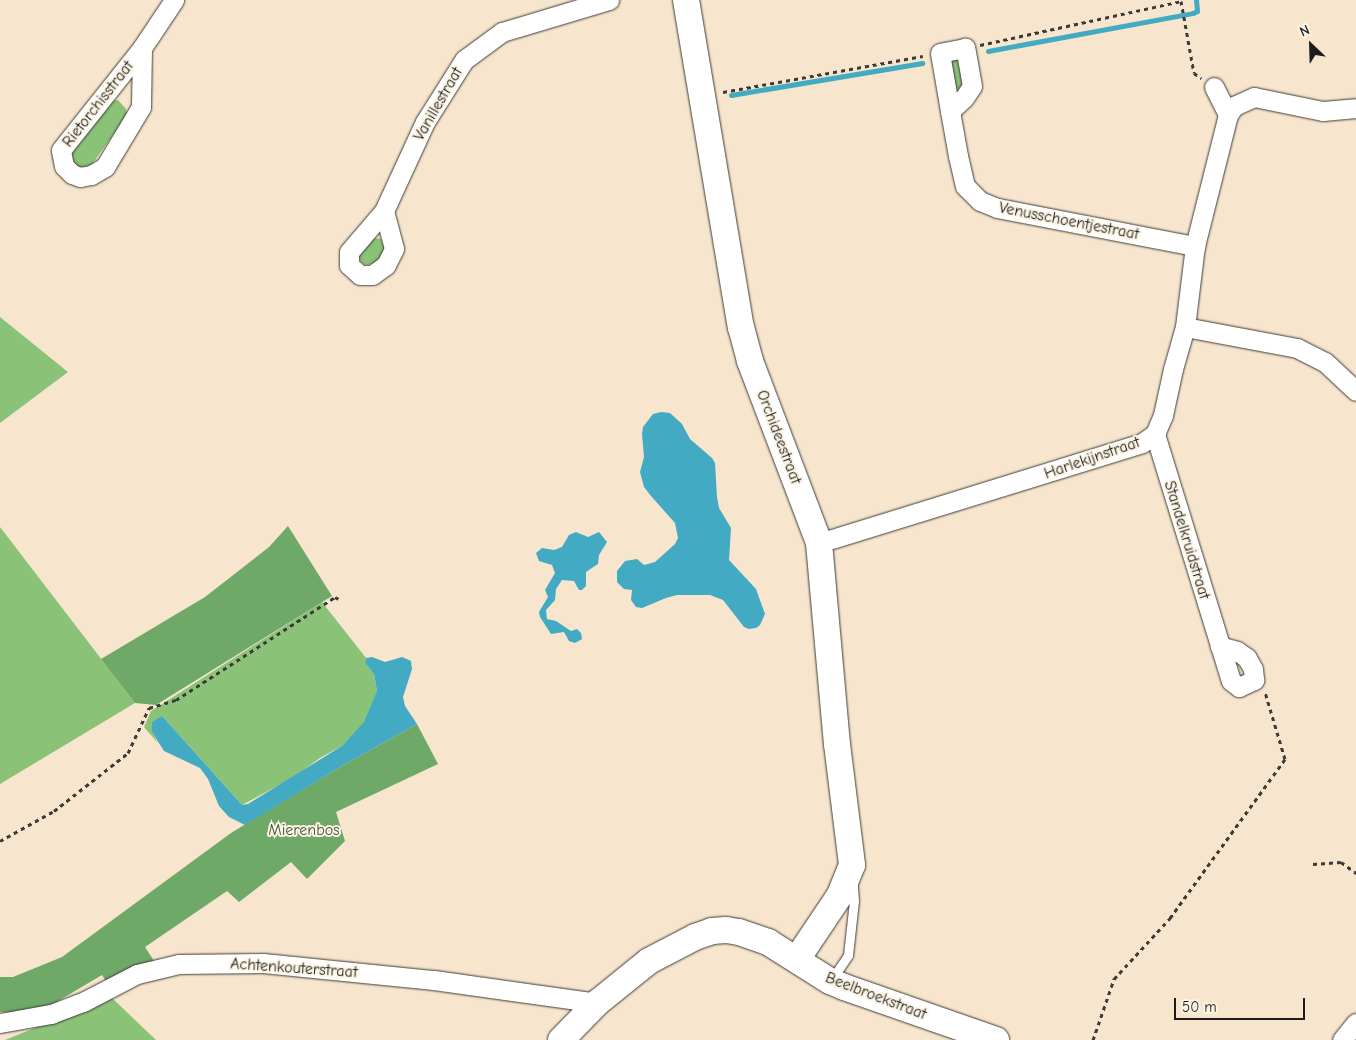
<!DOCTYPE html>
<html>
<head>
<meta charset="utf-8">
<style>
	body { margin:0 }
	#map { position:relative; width:1356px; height:1040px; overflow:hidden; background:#f7e6cd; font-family:"Comic Neue",sans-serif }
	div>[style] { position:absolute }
	.green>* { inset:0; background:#8ac378 }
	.forest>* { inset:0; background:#6fa968 }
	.water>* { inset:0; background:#42aac2 }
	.stream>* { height:5px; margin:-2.5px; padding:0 2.5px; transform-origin:2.5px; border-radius:2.5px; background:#42aac2 }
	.path>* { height:3px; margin-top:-1.5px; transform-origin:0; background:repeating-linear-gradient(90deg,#3d3a37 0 4px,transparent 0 8px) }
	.roads { filter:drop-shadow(0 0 1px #3d3a37) drop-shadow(0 0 1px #3d3a37) }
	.lane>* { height:9px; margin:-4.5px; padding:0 4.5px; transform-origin:4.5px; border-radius:4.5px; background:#fff }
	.street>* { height:19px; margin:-9.5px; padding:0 9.5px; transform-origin:9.5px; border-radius:9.5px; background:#fff }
	.secondary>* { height:26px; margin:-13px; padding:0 13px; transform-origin:13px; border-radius:13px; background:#fff }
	span { translate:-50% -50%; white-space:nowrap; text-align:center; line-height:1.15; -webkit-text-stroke:4px #fcf5e5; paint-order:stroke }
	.street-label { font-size:16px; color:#1c1c1c }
	.park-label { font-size:16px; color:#42563c }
	.north { position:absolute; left:1286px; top:20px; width:50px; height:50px; -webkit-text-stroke:4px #fcf5e5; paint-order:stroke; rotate:336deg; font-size:14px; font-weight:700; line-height:20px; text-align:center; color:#1c1c1c }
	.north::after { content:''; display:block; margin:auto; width:18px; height:22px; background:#1c1c1c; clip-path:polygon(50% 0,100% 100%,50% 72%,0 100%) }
	.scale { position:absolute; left:1174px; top:998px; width:131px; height:22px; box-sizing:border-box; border:2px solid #1c1c1c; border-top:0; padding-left:6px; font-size:15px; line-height:18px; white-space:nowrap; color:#1c1c1c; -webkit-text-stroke:4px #fcf5e5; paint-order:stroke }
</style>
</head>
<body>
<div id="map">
	<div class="green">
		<i style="clip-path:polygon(957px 59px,965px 85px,960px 89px,955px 88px,950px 64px,952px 60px)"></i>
		<i style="clip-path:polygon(118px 100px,126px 109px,127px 115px,123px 121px,90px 167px,79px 167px,73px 163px,70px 154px,73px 147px,104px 107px,112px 101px)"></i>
		<i style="clip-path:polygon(374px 238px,381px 239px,385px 251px,375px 263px,366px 265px,361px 262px,358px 255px)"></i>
		<i style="clip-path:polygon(0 317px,68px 372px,0 423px)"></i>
		<i style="clip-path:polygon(0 527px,135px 703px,0 784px)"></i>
		<i style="clip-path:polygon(322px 602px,366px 658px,365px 663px,374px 674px,377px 691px,373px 704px,365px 722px,342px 746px,320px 758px,292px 778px,242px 805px,162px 716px,152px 732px,158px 743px,144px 727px,151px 711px)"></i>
		<i style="clip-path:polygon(111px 997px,156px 1040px,5px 1040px)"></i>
	</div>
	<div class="forest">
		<i style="clip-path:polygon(288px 526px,332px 596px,156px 705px,135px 703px,101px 659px,205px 597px,269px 547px)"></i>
		<i style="clip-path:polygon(417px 724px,438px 764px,336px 812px,345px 841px,307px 879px,291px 862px,239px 902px,227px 891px,145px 947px,156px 964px,108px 984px,102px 975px,53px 1004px,17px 1013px,0 1012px,0 977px,13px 977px,62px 957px,231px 833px,340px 767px)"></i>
	</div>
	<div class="water">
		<i style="clip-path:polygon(661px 412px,670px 413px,682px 424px,690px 439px,712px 458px,715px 463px,717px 497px,719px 508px,731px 528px,729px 560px,756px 589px,765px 614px,760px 625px,756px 628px,749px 629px,744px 627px,723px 600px,710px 595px,677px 595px,666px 598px,642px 608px,636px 607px,631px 600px,632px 590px,624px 589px,617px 582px,617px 571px,625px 561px,637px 559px,644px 565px,655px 562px,675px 544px,678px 538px,675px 523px,651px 496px,644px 487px,640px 472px,644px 457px,642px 434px,643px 427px,653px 414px)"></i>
		<i style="clip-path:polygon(576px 532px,588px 537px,599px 532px,607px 542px,599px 555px,598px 564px,586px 572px,586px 586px,582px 590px,579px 590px,574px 581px,562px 580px,556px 589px,555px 600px,546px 610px,547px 619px,556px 621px,571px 631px,577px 629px,581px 633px,582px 639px,575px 643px,569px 641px,564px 632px,551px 634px,540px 617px,539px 612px,548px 597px,545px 590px,555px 573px,552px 565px,539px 561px,536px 553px,542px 548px,554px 550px,562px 547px,569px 535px)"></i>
		<i style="clip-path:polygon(372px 657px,385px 662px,402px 657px,411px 661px,412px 669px,403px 697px,405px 706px,417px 724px,340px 767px,245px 825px,229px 817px,219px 806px,208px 779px,200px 768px,164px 751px,152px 732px,152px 722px,162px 716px,242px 805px,248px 804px,342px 746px,364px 722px,377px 691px,374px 674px,365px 663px,366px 658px)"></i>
	</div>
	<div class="stream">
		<i style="left:988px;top:51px;width:208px;rotate:-10.5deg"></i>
		<i style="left:1193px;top:13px;width:4px;rotate:-27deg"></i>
		<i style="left:1197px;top:11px;width:11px;rotate:-95deg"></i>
		<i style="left:731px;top:95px;width:194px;rotate:-9.5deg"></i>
	</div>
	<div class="path">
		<i style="left:1181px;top:1px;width:73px;rotate:79.8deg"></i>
		<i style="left:1194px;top:73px;width:9px;rotate:36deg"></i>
		<i style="left:980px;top:45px;width:206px;rotate:-12.3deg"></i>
		<i style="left:723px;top:92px;width:203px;rotate:-10.2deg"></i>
		<i style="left:0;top:841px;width:62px;rotate:-29.1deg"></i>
		<i style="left:54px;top:811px;width:94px;rotate:-38.1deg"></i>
		<i style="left:128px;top:753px;width:50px;rotate:-65deg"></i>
		<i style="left:149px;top:708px;width:28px;rotate:-17deg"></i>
		<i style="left:176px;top:700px;width:189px;rotate:-32.9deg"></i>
		<i style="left:335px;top:597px;width:4px;rotate:27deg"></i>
		<i style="left:1313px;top:864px;width:28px;rotate:-4deg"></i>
		<i style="left:1341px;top:862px;width:19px;rotate:36deg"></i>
		<i style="left:1093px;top:1040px;width:65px;rotate:-71deg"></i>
		<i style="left:1114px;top:979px;width:83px;rotate:-47.4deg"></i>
		<i style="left:1170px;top:918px;width:196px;rotate:-54.1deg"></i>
		<i style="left:1285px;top:759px;width:70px;rotate:-106.6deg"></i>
	</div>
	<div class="roads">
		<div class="lane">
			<i style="left:832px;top:979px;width:29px;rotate:-56deg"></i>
			<i style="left:848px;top:955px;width:54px;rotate:-83.7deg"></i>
			<i style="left:854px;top:901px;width:16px;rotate:-94deg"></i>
		</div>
		<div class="street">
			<i style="left:142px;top:48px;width:59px;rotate:91deg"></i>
			<i style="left:141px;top:107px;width:70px;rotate:121deg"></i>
			<i style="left:105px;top:167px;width:16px;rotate:150deg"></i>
			<i style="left:91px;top:175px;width:11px;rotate:170deg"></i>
			<i style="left:80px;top:177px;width:9px;rotate:-159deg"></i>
			<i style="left:72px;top:174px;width:11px;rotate:-135deg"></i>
			<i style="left:64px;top:166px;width:16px;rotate:-101deg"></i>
			<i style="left:61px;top:150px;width:130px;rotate:-51.5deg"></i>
			<i style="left:142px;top:48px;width:58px;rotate:-56.3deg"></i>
			<i style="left:1214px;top:87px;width:31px;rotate:63deg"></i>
			<i style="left:950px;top:111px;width:19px;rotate:-43deg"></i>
			<i style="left:964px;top:98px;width:14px;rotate:-56deg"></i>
			<i style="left:972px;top:86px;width:39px;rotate:-100deg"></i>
			<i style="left:965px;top:48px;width:25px;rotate:169deg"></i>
			<i style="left:940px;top:53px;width:59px;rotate:80.2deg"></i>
			<i style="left:950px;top:111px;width:46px;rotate:79.9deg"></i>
			<i style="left:958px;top:156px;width:31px;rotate:77deg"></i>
			<i style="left:965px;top:186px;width:21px;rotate:45deg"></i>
			<i style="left:980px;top:201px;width:18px;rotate:22deg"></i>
			<i style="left:997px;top:208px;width:202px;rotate:10.9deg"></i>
			<i style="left:384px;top:211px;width:39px;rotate:75deg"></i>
			<i style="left:394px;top:249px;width:18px;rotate:117deg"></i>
			<i style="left:386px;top:265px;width:17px;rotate:144deg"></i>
			<i style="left:372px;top:275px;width:12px;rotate:180deg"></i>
			<i style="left:360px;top:275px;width:15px;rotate:-138deg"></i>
			<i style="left:349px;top:265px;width:13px;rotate:-90deg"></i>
			<i style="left:349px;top:252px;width:54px;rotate:-49.5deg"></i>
			<i style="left:384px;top:211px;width:98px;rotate:-65.3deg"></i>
			<i style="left:425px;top:122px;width:73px;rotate:-57.8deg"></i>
			<i style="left:464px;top:60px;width:47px;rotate:-36.4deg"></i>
			<i style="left:502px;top:32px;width:112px;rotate:-16.7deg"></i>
			<i style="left:1185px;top:327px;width:114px;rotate:10.6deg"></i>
			<i style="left:1297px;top:348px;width:31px;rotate:27deg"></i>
			<i style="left:1325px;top:362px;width:42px;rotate:43.1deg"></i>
			<i style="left:1155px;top:434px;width:258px;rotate:72.9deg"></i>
			<i style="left:1231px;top:681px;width:10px;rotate:37deg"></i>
			<i style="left:1239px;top:687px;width:17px;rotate:-25deg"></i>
			<i style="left:1254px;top:680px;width:11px;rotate:-95deg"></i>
			<i style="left:1253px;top:669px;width:13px;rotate:-119deg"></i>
			<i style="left:1247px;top:658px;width:12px;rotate:-145deg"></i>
			<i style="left:1237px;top:651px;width:18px;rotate:-164deg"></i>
			<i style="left:819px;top:543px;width:338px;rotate:-17.2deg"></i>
			<i style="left:1142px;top:443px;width:16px;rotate:-35deg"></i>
			<i style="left:1155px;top:434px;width:21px;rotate:-67deg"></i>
			<i style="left:1163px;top:415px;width:47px;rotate:-77.7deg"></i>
			<i style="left:1173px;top:369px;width:44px;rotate:-74.1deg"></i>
			<i style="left:1185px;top:327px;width:82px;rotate:-83deg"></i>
			<i style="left:1195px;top:246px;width:135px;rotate:-75.9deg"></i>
			<i style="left:1228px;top:115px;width:11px;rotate:-56deg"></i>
			<i style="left:1234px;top:106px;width:22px;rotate:-24deg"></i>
			<i style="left:1254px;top:97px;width:70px;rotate:11.5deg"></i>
			<i style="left:1323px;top:111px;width:33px;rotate:-5deg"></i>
			<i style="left:0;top:1023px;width:52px;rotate:-10deg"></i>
			<i style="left:51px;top:1014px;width:34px;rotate:-21deg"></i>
			<i style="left:83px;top:1002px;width:61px;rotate:-27.4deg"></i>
			<i style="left:137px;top:974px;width:43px;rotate:-13.4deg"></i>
			<i style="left:179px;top:964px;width:84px;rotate:-0.7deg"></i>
			<i style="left:263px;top:963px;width:172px;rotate:5.7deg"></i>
			<i style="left:434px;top:980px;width:165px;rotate:8deg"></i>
			<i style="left:1342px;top:1040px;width:22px;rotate:-51deg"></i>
		</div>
		<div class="secondary">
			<i style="left:686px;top:0;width:332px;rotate:80.5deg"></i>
			<i style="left:741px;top:327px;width:35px;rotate:75deg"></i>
			<i style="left:750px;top:361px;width:195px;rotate:69.2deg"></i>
			<i style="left:819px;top:543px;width:202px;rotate:84.9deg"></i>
			<i style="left:837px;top:744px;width:122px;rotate:82.9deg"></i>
			<i style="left:852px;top:865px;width:32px;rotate:112deg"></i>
			<i style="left:840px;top:895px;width:77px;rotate:123.9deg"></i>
			<i style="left:561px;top:1040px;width:52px;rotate:-45.8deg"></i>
			<i style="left:597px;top:1003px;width:67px;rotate:-38.9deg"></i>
			<i style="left:649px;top:961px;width:52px;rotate:-27.6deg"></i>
			<i style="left:695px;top:937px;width:18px;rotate:-19deg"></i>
			<i style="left:712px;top:931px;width:14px;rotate:-4deg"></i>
			<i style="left:726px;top:930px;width:13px;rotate:9deg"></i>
			<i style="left:739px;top:932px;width:31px;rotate:19deg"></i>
			<i style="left:768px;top:942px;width:73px;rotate:32.2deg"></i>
			<i style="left:830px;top:981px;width:15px;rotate:23deg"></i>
			<i style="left:844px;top:987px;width:161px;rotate:19.2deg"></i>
		</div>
	</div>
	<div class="street-label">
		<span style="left:98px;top:104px;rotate:-52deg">Rietorchisstraat</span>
		<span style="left:438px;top:104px;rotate:-60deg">Vanillestraat</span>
		<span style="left:1069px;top:221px;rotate:11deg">Venusschoentjestraat</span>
		<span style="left:779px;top:437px;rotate:69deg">Orchideestraat</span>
		<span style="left:1092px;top:458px;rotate:-19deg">Harlekijnstraat</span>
		<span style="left:1187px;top:540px;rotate:73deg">Standelkruidstraat</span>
		<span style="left:294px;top:968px;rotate:4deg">Achtenkouterstraat</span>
		<span style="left:876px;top:996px;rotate:21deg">Beelbroekstraat</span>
	</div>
	<div class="park-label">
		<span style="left:304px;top:830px">Mierenbos</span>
	</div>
	<div class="north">N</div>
	<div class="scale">50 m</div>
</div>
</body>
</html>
